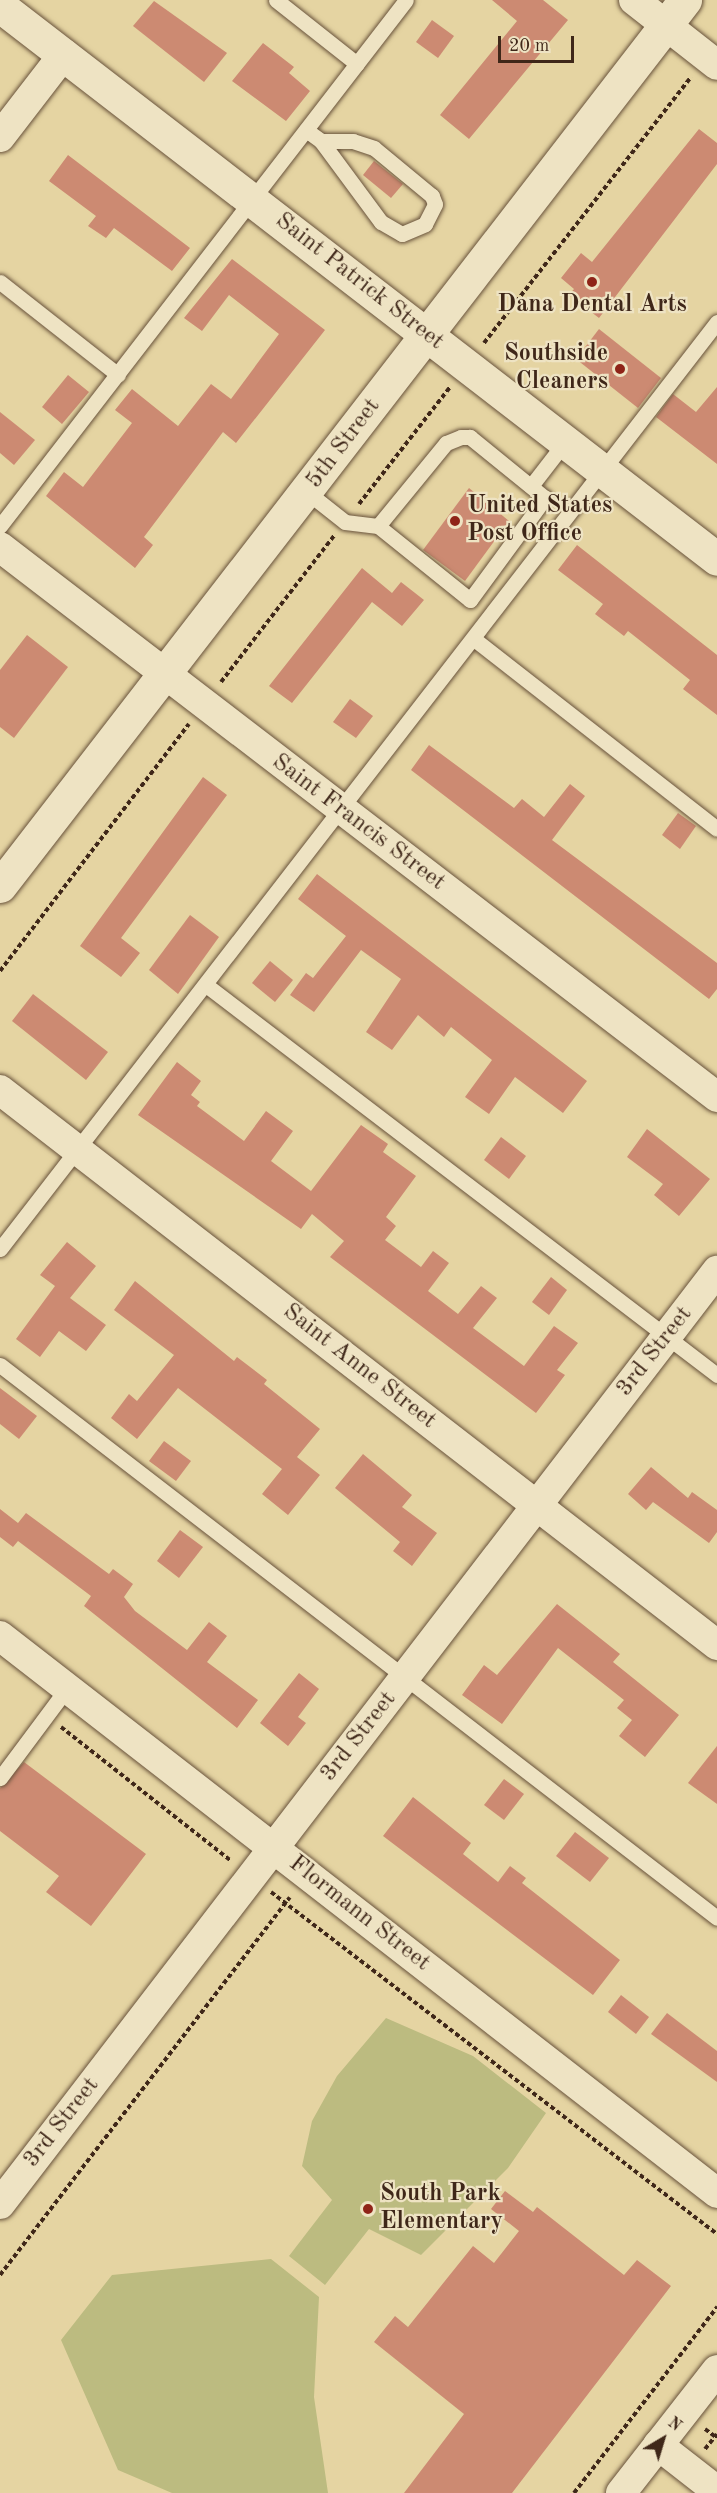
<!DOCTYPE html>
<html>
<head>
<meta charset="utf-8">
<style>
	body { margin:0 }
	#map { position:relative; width:717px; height:2493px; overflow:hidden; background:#e5d4a2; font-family:"Old Standard TT",serif }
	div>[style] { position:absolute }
	.green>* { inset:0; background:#bcbb80 }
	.building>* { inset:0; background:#cc8a72 }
	.path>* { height:4px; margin-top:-2px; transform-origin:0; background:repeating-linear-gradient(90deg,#3f2719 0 4.5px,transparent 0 7.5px) }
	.roads { filter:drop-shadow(0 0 2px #68523b) drop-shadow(0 0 2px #68523b) }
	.service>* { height:15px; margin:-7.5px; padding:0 7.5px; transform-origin:7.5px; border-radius:7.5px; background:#eee3c3 }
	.minor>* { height:30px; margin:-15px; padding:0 15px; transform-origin:15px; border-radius:15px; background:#eee3c3 }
	.secondary>* { height:33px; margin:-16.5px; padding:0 16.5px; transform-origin:16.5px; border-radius:16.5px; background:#eee3c3 }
	.dots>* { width:16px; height:16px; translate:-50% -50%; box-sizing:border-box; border:3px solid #eee3c3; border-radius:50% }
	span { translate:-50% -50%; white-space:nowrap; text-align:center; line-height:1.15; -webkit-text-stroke:4.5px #eee3c3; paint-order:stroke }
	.street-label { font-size:24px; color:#3f2719 }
	.poi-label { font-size:24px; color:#3f2719; font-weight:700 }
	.right { translate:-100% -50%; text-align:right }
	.left { translate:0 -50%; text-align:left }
	.north { position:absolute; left:633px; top:2409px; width:60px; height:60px; -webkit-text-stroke:4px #eee3c3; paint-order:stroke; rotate:38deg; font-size:16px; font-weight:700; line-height:24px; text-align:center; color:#3f2719 }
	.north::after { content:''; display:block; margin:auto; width:21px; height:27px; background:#3f2719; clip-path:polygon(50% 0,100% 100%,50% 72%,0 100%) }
	.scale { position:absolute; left:498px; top:36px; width:76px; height:27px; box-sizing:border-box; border:3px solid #3f2719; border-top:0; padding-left:8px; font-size:18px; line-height:21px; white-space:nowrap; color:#3f2719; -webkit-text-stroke:4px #eee3c3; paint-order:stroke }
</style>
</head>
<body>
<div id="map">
	<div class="green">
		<i style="clip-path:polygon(386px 2018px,473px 2056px,546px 2113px,508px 2168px,421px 2255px,369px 2229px,325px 2285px,289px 2256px,332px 2200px,302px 2166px,312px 2121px,337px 2076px)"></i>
		<i style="clip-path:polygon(271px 2259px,319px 2297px,314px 2397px,328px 2493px,172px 2493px,118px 2470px,61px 2340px,112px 2275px)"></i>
	</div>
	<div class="building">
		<i style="clip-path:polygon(492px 0,543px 0,568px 20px,469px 139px,440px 115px,517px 21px)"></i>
		<i style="clip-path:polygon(154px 1px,227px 53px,204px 82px,133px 26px)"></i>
		<i style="clip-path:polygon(432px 20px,454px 36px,438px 58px,416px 42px)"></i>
		<i style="clip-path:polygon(263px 43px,294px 67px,289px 73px,310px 91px,286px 121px,232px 81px)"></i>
		<i style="clip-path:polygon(699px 129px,717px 143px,717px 164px,599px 318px,569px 295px,574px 289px,561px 278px,581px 253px,592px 262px)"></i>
		<i style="clip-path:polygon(68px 155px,190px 248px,172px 271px,114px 228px,106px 238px,88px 226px,96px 216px,49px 181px)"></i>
		<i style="clip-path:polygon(374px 161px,403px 184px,391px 198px,363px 175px)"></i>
		<i style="clip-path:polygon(232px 259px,325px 330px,236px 443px,223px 432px,144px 537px,153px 545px,135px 568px,46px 496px,64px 472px,83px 487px,132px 423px,115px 410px,132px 389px,178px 426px,211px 384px,231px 399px,279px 334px,229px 295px,202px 331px,184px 318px)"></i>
		<i style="clip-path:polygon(599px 329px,661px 378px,638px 408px,576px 359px)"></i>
		<i style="clip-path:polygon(68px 375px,89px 392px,62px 424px,42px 407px)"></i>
		<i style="clip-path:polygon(717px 387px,717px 464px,656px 417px,673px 394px,696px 412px)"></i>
		<i style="clip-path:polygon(0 412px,35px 440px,14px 465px,0 453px)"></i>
		<i style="clip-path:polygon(469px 488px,509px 521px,465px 581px,423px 550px)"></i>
		<i style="clip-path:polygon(577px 545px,717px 655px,717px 715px,683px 689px,690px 680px,628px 631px,624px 636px,595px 614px,603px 604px,558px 570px)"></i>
		<i style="clip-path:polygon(362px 568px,392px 593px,401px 582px,424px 600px,402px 626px,372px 602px,292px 703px,269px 686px)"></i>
		<i style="clip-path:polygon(27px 635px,68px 667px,14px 738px,0 727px,0 670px)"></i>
		<i style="clip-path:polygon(350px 699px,373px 716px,356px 738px,333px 722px)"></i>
		<i style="clip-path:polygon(429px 745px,514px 808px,522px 799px,544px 817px,570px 784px,585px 796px,552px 840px,717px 963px,717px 989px,709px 999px,411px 770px)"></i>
		<i style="clip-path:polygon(203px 777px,227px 795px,121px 938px,140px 953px,121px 977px,80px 946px)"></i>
		<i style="clip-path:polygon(678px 813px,696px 826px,680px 849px,662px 835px)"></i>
		<i style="clip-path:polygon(317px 874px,587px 1081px,563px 1113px,515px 1077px,489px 1114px,465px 1097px,492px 1060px,451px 1027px,444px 1037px,418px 1015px,392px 1050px,366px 1032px,401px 979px,361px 950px,314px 1012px,290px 995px,306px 973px,313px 978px,346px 936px,298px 899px)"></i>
		<i style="clip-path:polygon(190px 915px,219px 937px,178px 994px,149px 970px)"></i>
		<i style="clip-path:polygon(270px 961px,293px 980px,275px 1002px,252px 983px)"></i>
		<i style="clip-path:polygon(33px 994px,108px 1052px,86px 1080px,12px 1021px)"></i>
		<i style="clip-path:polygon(177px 1062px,201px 1081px,191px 1095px,200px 1102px,197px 1106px,244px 1141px,266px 1111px,293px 1131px,271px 1161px,311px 1191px,361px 1125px,388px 1144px,383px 1152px,416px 1176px,386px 1217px,396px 1226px,385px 1240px,421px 1267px,433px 1251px,449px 1263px,428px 1291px,458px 1314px,481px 1286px,497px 1298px,473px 1328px,524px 1366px,554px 1326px,578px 1343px,557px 1370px,565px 1375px,536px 1413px,330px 1257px,344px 1241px,312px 1214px,301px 1229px,138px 1115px)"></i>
		<i style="clip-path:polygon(647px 1129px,710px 1179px,679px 1216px,654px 1195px,663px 1184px,627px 1157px)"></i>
		<i style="clip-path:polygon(501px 1137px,526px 1156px,509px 1179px,484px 1160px)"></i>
		<i style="clip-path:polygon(67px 1242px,96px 1266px,70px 1298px,106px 1325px,86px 1351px,59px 1331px,40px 1357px,16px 1339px,55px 1286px,40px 1275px)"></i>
		<i style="clip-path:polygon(551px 1277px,567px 1290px,549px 1315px,532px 1302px)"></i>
		<i style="clip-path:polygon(135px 1281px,234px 1361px,237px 1357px,267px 1380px,264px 1384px,320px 1429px,297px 1457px,320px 1475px,288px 1515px,262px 1494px,282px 1469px,178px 1388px,137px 1439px,111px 1418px,129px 1394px,137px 1401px,174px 1355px,114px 1310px)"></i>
		<i style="clip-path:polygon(0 1388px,37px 1416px,19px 1439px,0 1424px)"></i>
		<i style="clip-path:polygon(164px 1441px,191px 1461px,176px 1481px,149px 1461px)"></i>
		<i style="clip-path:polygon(363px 1454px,412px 1495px,402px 1507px,437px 1533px,412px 1566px,393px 1551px,400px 1542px,335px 1488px)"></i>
		<i style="clip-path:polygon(651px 1467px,688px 1498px,692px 1492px,717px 1510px,717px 1532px,709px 1543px,653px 1502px,646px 1510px,628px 1494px)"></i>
		<i style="clip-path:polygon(0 1509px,18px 1523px,26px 1513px,109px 1574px,113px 1569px,133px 1584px,124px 1597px,135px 1611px,187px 1650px,209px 1622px,227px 1636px,207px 1662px,258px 1700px,237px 1728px,84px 1606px,91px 1596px,18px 1541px,13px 1547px,0 1537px)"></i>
		<i style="clip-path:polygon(180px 1530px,203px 1547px,179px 1578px,157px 1561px)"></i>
		<i style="clip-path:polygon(557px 1604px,620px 1654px,613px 1662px,679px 1715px,645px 1757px,619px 1736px,632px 1720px,617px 1708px,624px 1700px,558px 1648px,502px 1724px,462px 1695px,484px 1665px,497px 1675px)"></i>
		<i style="clip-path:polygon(299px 1673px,319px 1689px,298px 1717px,306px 1723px,288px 1746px,260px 1723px)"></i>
		<i style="clip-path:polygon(717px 1746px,717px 1804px,688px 1783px)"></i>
		<i style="clip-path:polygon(24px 1762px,146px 1854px,91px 1926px,46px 1892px,59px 1876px,0 1831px,0 1788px)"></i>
		<i style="clip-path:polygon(504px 1779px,524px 1794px,504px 1820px,484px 1805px)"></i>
		<i style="clip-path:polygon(413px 1797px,471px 1843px,463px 1854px,498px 1882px,510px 1866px,526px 1878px,522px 1883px,620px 1960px,593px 1995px,383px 1836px)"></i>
		<i style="clip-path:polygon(575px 1832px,609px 1858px,590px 1882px,556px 1856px)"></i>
		<i style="clip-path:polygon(621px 1995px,649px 2017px,636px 2034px,608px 2012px)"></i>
		<i style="clip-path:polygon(667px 2013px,717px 2051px,717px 2082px,651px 2034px)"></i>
		<i style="clip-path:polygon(505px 2191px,533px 2212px,537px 2207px,624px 2275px,637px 2260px,671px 2286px,512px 2493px,404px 2493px,464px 2414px,374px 2342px,395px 2316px,408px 2327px,473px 2246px,494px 2263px,519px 2231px,491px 2209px)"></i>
	</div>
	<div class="path">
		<i style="left:484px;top:343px;width:337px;rotate:-52.1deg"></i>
		<i style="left:359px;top:504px;width:148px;rotate:-52.1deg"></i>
		<i style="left:221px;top:682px;width:185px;rotate:-52.3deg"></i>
		<i style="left:0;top:971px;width:311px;rotate:-52.6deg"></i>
		<i style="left:61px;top:1727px;width:215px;rotate:38.2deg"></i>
		<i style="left:271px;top:1892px;width:562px;rotate:37.48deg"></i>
		<i style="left:0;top:2275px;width:476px;rotate:-52.5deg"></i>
		<i style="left:705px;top:2429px;width:15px;rotate:37deg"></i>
		<i style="left:705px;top:2449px;width:19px;rotate:-51deg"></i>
		<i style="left:574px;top:2493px;width:235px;rotate:-52.4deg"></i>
	</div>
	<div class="roads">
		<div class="service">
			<i style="left:276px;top:0;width:103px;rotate:38.3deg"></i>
			<i style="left:306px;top:130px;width:19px;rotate:36deg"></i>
			<i style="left:321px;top:141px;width:101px;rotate:53.5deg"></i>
			<i style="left:381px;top:222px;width:24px;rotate:30deg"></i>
			<i style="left:402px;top:234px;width:25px;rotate:-23deg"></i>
			<i style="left:425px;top:224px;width:22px;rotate:-63deg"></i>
			<i style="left:435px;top:204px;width:9px;rotate:-111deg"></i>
			<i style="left:432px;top:196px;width:75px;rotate:-140.4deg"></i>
			<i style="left:374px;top:148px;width:22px;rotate:-162deg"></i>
			<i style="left:353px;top:141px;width:32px;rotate:180deg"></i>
			<i style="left:0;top:282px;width:150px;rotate:38.2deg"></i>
			<i style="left:531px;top:486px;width:56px;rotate:-52.3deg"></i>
			<i style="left:307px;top:492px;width:48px;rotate:38.3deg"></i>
			<i style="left:345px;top:522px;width:33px;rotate:7deg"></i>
			<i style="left:378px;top:526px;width:118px;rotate:38.8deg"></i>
			<i style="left:470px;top:600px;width:127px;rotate:-53.7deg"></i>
			<i style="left:545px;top:498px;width:97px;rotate:-140.9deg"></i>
			<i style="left:470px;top:437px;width:9px;rotate:180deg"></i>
			<i style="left:461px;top:437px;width:16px;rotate:158deg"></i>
			<i style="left:446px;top:443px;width:107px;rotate:129.3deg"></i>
			<i style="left:0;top:526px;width:664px;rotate:-52.34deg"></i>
			<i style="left:474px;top:639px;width:308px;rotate:38deg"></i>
			<i style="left:206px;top:985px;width:643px;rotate:37.35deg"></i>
			<i style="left:0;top:1249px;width:1172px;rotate:-52.28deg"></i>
			<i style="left:0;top:1365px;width:905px;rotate:37.64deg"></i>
			<i style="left:0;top:1778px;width:112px;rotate:-53.3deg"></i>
		</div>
		<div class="minor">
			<i style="left:634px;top:0;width:105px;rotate:38.1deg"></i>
			<i style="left:0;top:137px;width:105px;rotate:-52.4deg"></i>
			<i style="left:0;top:547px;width:904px;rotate:37.49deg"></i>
			<i style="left:0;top:1090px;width:907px;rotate:37.74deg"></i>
			<i style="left:0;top:1636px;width:908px;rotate:37.84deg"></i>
			<i style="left:0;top:2204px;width:1177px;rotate:-52.46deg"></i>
			<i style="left:658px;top:2445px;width:75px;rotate:37.9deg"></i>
			<i style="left:621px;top:2493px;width:156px;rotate:-52deg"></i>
		</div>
		<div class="secondary">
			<i style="left:0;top:6px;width:905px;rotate:37.64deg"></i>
			<i style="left:0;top:886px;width:1120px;rotate:-52.29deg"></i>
		</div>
	</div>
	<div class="dots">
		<i style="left:592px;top:282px;background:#8f2418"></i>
		<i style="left:620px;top:369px;background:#8f2418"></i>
		<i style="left:455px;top:521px;background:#8f2418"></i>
		<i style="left:368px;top:2209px;background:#8f2418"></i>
	</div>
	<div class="street-label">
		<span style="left:359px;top:282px;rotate:38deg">Saint Patrick Street</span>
		<span style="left:344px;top:444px;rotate:-53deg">5th Street</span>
		<span style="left:358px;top:823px;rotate:37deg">Saint Francis Street</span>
		<span style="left:655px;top:1352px;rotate:-52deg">3rd Street</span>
		<span style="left:359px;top:1367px;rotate:38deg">Saint Anne Street</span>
		<span style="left:359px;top:1737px;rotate:-52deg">3rd Street</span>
		<span style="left:359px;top:1914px;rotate:38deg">Flormann Street</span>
		<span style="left:62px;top:2123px;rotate:-52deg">3rd Street</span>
	</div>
	<div class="poi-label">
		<span style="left:592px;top:306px">Dana Dental Arts</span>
		<span class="right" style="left:608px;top:369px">Southside<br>Cleaners</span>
		<span class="left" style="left:467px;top:521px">United States<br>Post Office</span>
		<span class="left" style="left:380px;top:2209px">South Park<br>Elementary</span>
	</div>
	<div class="north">N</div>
	<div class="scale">20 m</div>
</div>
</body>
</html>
